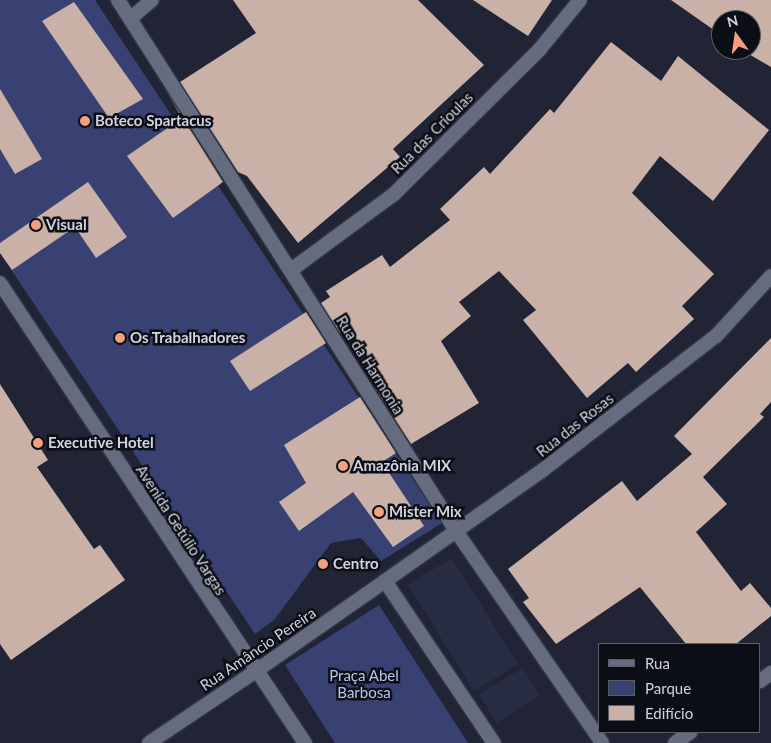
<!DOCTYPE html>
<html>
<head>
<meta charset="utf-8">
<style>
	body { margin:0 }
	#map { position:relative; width:771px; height:743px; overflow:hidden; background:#202435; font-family:Lato,sans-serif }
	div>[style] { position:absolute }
	.built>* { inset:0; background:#272c43 }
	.green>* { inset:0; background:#384171 }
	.building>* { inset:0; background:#cab1a8 }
	.roads { filter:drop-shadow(0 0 1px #3e414f) drop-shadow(0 0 1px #3e414f) }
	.minor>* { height:14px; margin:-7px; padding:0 7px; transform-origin:7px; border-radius:7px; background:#666c80 }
	.tertiary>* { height:14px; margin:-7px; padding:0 7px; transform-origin:7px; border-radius:7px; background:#666c80 }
	.dots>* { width:14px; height:14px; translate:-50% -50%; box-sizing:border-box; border:2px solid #0c0e15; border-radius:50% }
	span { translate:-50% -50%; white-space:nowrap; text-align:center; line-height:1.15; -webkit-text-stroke:5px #0c0e15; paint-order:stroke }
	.poi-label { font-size:15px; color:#d1d4e0; font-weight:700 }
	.left { translate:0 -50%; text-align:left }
	.street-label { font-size:15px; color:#d1d4e0 }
	.park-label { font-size:15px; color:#b9c5f0 }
	.legend { position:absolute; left:598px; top:643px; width:162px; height:90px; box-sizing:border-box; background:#0c0e15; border:1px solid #5b5d66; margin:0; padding:6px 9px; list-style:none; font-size:15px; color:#d1d4e0 }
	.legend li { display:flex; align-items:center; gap:10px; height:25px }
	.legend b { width:25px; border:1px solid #5b5d66 }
	.north { position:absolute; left:711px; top:10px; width:50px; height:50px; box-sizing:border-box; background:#0c0e15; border:1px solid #5b5d66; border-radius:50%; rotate:346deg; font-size:14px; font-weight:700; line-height:20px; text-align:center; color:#d1d4e0 }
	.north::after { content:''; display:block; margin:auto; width:18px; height:22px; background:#f3a081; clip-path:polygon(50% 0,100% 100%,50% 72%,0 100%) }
</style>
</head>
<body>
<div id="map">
	<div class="built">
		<i style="clip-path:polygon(452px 558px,518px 664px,474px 691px,408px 585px)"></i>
		<i style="clip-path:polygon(523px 668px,540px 696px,496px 723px,479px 694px)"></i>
	</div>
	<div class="green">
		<i style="clip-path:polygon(0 0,95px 0,442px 523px,381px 561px,361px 538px,331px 543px,274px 620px,255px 634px,0 253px)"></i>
		<i style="clip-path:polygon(379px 605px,468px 743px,335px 743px,285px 665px)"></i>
	</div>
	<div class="building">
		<i style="clip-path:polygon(233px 0,418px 0,484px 65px,393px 149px,400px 157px,298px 243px,247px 176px,238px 172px,180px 82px,256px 33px)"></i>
		<i style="clip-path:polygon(473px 0,552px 0,528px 36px)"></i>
		<i style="clip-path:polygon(671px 0,771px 0,771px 67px,742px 50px,751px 50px,751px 20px,721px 20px,721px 35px)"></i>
		<i style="clip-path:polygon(74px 2px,143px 99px,109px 118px,42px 21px)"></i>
		<i style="clip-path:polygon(611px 42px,661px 81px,678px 56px,769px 130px,713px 201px,660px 156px,632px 193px,714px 274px,682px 306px,694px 319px,636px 372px,628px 363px,587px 398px,523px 320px,536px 310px,499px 271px,459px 302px,471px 316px,441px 341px,479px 403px,411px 444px,375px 388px,383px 383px,381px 377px,349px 327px,340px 333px,321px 303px,330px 297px,326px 291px,382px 255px,390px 267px,450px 220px,440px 209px,484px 167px,490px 174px,550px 109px,554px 113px)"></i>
		<i style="clip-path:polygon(0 89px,42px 159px,15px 174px,0 149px)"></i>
		<i style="clip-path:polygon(166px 91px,223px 182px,173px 218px,127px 156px,182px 118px)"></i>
		<i style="clip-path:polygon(88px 182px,127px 237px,96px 258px,75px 227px,12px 270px,0 253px,0 243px)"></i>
		<i style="clip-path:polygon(306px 312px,326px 343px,250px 391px,230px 361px)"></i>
		<i style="clip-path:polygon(771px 338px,771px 402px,760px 414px,764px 417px,703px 477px,727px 504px,696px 532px,741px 591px,750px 583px,771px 608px,771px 616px,736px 644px,686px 644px,640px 587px,556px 644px,523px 602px,529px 598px,508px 569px,622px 481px,637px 501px,692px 454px,674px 436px)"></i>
		<i style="clip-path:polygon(0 384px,48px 460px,37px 467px,94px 549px,100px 545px,125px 580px,11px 660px,0 644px)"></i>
		<i style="clip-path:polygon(360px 397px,396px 453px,382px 462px,424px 526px,393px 547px,353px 492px,299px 531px,279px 502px,306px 483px,284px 445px)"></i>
	</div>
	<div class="roads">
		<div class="minor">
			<i style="left:118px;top:0;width:629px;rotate:57.52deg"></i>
			<i style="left:456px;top:531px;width:257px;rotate:55.4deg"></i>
			<i style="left:130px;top:19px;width:29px;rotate:-41deg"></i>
			<i style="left:291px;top:270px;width:128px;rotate:-36.4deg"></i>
			<i style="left:394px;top:194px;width:206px;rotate:-44.8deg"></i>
			<i style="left:540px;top:49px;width:63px;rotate:-50.8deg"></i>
			<i style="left:385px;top:581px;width:193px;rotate:-35.1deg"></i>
			<i style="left:543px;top:470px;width:219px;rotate:-37.8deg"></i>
			<i style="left:716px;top:336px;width:81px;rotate:-47.5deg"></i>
			<i style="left:760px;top:681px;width:14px;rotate:-36deg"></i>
			<i style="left:149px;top:743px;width:129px;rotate:-33.9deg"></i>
			<i style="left:675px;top:743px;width:19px;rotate:-35deg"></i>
		</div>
		<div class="tertiary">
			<i style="left:0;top:283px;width:552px;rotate:56.45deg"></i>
			<i style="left:256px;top:671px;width:157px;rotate:-34.9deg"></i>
			<i style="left:385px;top:581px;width:195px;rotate:56.1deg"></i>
		</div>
	</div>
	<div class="dots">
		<i style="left:85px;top:121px;background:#f3a081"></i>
		<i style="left:36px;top:225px;background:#f3a081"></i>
		<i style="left:120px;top:338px;background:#f3a081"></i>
		<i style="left:38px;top:443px;background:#f3a081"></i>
		<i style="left:343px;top:466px;background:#f3a081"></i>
		<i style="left:379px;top:512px;background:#f3a081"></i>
		<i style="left:323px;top:564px;background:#f3a081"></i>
	</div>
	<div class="poi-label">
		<span class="left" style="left:95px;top:121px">Boteco Spartacus</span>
		<span class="left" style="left:46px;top:225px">Visual</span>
		<span class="left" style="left:130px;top:338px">Os Trabalhadores</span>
		<span class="left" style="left:48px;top:443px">Executive Hotel</span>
		<span class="left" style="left:353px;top:466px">Amazônia MIX</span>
		<span class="left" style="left:389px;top:512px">Mister Mix</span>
		<span class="left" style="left:333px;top:564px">Centro</span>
	</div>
	<div class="street-label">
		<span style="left:432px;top:133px;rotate:-45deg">Rua das Crioulas</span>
		<span style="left:370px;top:365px;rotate:58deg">Rua da Harmonia</span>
		<span style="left:575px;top:425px;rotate:-38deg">Rua das Rosas</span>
		<span style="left:181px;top:530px;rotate:57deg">Avenida Getúlio Vargas</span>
		<span style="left:258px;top:649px;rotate:-34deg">Rua Amâncio Pereira</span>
	</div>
	<div class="park-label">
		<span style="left:364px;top:684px">Praça Abel<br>Barbosa</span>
	</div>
	<ul class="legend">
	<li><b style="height:6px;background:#666c80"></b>Rua</li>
	<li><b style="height:14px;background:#384171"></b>Parque</li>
	<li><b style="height:14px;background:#cab1a8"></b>Edifício</li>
	</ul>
	<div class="north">N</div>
</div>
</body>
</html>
